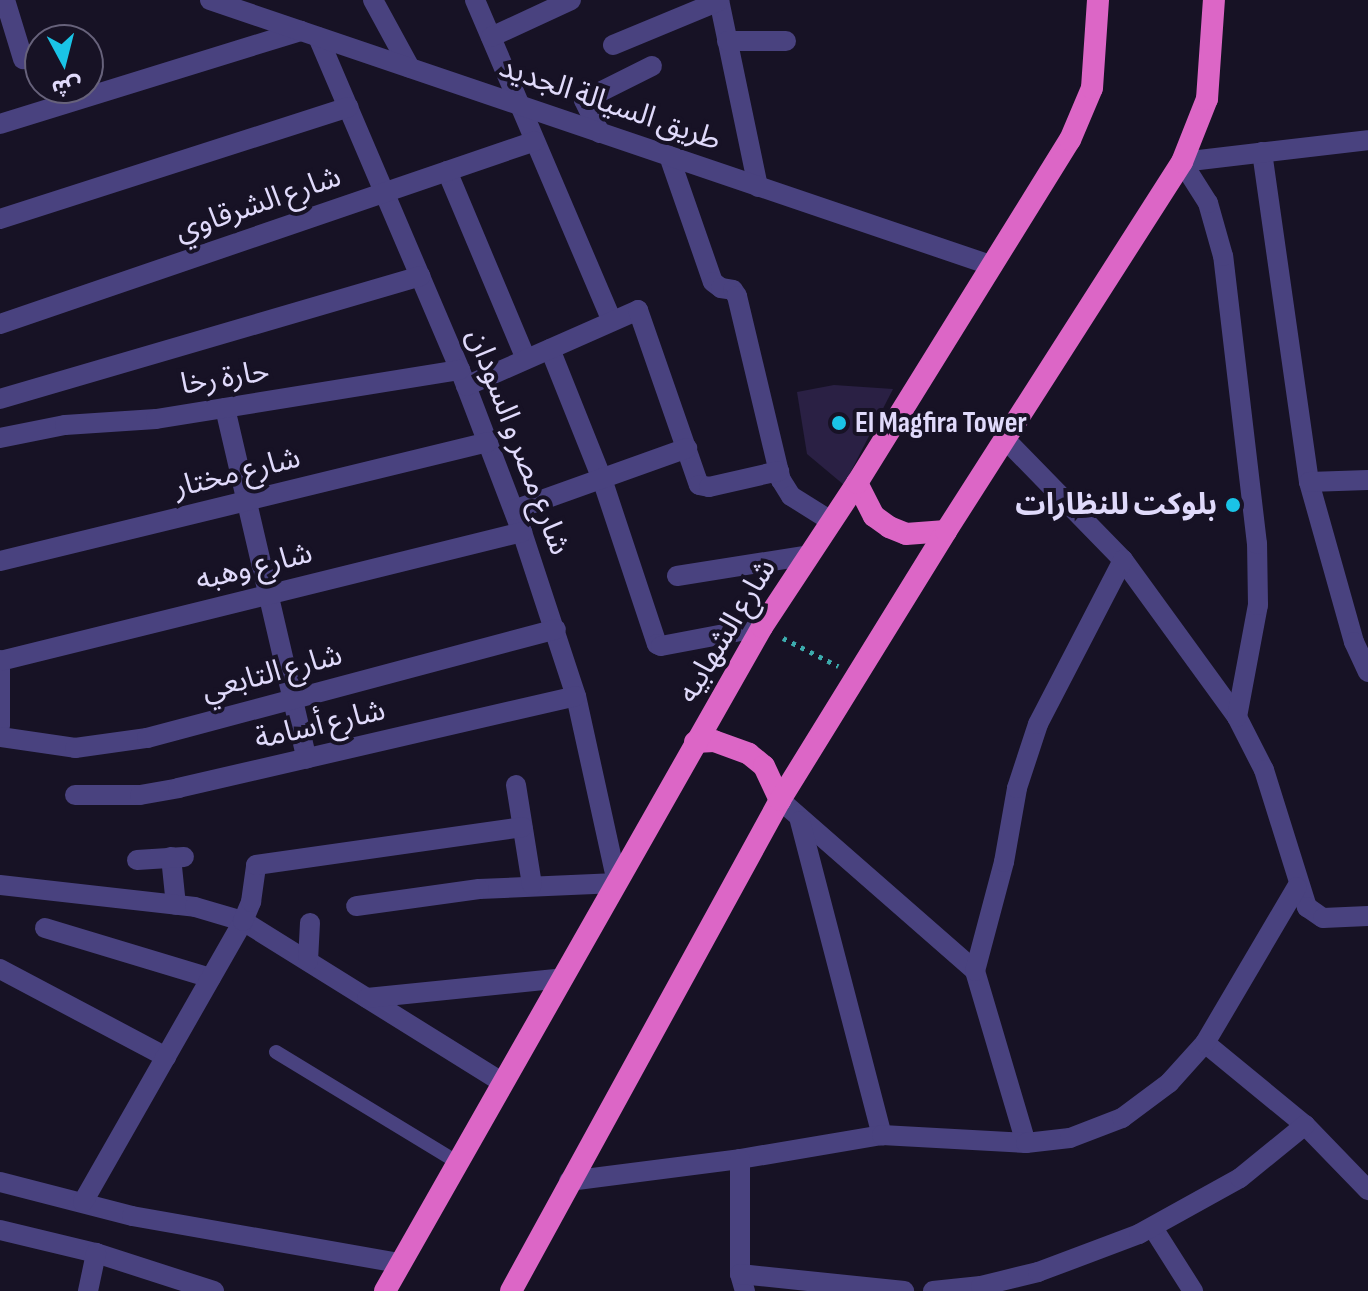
<!DOCTYPE html>
<html>
<head>
<meta charset="utf-8">
<style>
	body { margin:0 }
	#map { position:relative; width:1368px; height:1291px; overflow:hidden; background:#171225; font-family:"Sofia Sans Condensed","Noto Sans Arabic",sans-serif }
	div>[style] { position:absolute }
	.building>* { inset:0; background:#2a2044 }
	.path>* { height:5px; margin-top:-2.5px; transform-origin:0; background:repeating-linear-gradient(90deg,#3cabad 0 4px,transparent 0 10px) }
	.service>* { height:14px; margin:-7px; padding:0 7px; transform-origin:7px; border-radius:7px; background:#49427f }
	.minor>* { height:20px; margin:-10px; padding:0 10px; transform-origin:10px; border-radius:10px; background:#49427f }
	.tertiary>* { height:20px; margin:-10px; padding:0 10px; transform-origin:10px; border-radius:10px; background:#49427f }
	.trunk>* { height:22px; margin:-11px; padding:0 11px; transform-origin:11px; border-radius:11px; background:#dc66c6 }
	.dots>* { width:22px; height:22px; translate:-50% -50%; box-sizing:border-box; border:4px solid #171225; border-radius:50% }
	span { translate:-50% -50%; white-space:nowrap; text-align:center; line-height:1.15; -webkit-text-stroke:8px #171225; paint-order:stroke }
	.street-label { font-size:30px; color:#e0dafb }
	.poi-label { font-size:30px; color:#e0dafb; font-weight:700 }
	.left { translate:0 -50%; text-align:left }
	.right { translate:-100% -50%; text-align:right }
	.north { position:absolute; left:24px; top:24px; width:80px; height:80px; box-sizing:border-box; background:#171225; border:2px solid #67627b; border-radius:50%; rotate:173deg; font-size:22px; font-weight:700; line-height:32px; text-align:center; color:#e0dafb }
	.north::after { content:''; display:block; margin:auto; width:28px; height:36px; background:#1ac4e7; clip-path:polygon(50% 0,100% 100%,50% 72%,0 100%) }
</style>
</head>
<body>
<div id="map">
	<div class="building">
		<i style="clip-path:polygon(834px 385px,893px 389px,844px 485px,807px 454px,797px 392px)"></i>
	</div>
	<div class="path">
		<i style="left:783px;top:638px;width:62px;rotate:27deg"></i>
	</div>
	<div class="service">
		<i style="left:276px;top:1052px;width:212px;rotate:31.3deg"></i>
	</div>
	<div class="minor">
		<i style="left:5px;top:0;width:62px;rotate:73deg"></i>
		<i style="left:373px;top:0;width:77px;rotate:61.4deg"></i>
		<i style="left:475px;top:0;width:349px;rotate:66.9deg"></i>
		<i style="left:719px;top:0;width:191px;rotate:78.2deg"></i>
		<i style="left:318px;top:37px;width:362px;rotate:66.9deg"></i>
		<i style="left:460px;top:370px;width:173px;rotate:69.1deg"></i>
		<i style="left:522px;top:532px;width:173px;rotate:71.8deg"></i>
		<i style="left:576px;top:696px;width:191px;rotate:77.6deg"></i>
		<i style="left:617px;top:883px;width:138px;rotate:177.5deg"></i>
		<i style="left:479px;top:889px;width:124px;rotate:172.1deg"></i>
		<i style="left:491px;top:37px;width:88px;rotate:-24.8deg"></i>
		<i style="left:727px;top:41px;width:59px"></i>
		<i style="left:613px;top:45px;width:115px;rotate:-22.5deg"></i>
		<i style="left:0;top:124px;width:315px;rotate:-17.2deg"></i>
		<i style="left:600px;top:133px;width:37px;rotate:-116deg"></i>
		<i style="left:584px;top:100px;width:76px;rotate:-26.6deg"></i>
		<i style="left:1262px;top:152px;width:333px;rotate:81.9deg"></i>
		<i style="left:1309px;top:482px;width:166px;rotate:74.3deg"></i>
		<i style="left:1354px;top:642px;width:33px;rotate:65deg"></i>
		<i style="left:669px;top:156px;width:133px;rotate:70.8deg"></i>
		<i style="left:713px;top:282px;width:10px;rotate:37deg"></i>
		<i style="left:721px;top:288px;width:12px;rotate:9deg"></i>
		<i style="left:733px;top:290px;width:7px;rotate:56deg"></i>
		<i style="left:737px;top:296px;width:189px;rotate:76.6deg"></i>
		<i style="left:781px;top:480px;width:19px;rotate:58deg"></i>
		<i style="left:791px;top:496px;width:47px;rotate:32deg"></i>
		<i style="left:447px;top:171px;width:204px;rotate:67.2deg"></i>
		<i style="left:0;top:219px;width:366px;rotate:-17.8deg"></i>
		<i style="left:0;top:324px;width:565px;rotate:-18.88deg"></i>
		<i style="left:550px;top:349px;width:140px;rotate:68.2deg"></i>
		<i style="left:602px;top:479px;width:174px;rotate:71.6deg"></i>
		<i style="left:657px;top:644px;width:4px;rotate:27deg"></i>
		<i style="left:661px;top:646px;width:103px;rotate:-10.7deg"></i>
		<i style="left:466px;top:386px;width:188px;rotate:-23.8deg"></i>
		<i style="left:638px;top:310px;width:185px;rotate:70.8deg"></i>
		<i style="left:699px;top:485px;width:10px;rotate:11deg"></i>
		<i style="left:709px;top:487px;width:72px;rotate:-12.9deg"></i>
		<i style="left:0;top:399px;width:438px;rotate:-16.3deg"></i>
		<i style="left:225px;top:408px;width:360px;rotate:76.9deg"></i>
		<i style="left:0;top:438px;width:66px;rotate:-11.3deg"></i>
		<i style="left:65px;top:425px;width:91px;rotate:-3.8deg"></i>
		<i style="left:156px;top:419px;width:308px;rotate:-9.2deg"></i>
		<i style="left:1005px;top:439px;width:169px;rotate:45.7deg"></i>
		<i style="left:1123px;top:560px;width:194px;rotate:54deg"></i>
		<i style="left:1237px;top:717px;width:59px;rotate:63deg"></i>
		<i style="left:1264px;top:770px;width:144px;rotate:72.6deg"></i>
		<i style="left:1307px;top:907px;width:19px;rotate:35deg"></i>
		<i style="left:1323px;top:918px;width:45px;rotate:-2.5deg"></i>
		<i style="left:1309px;top:482px;width:59px;rotate:-1.9deg"></i>
		<i style="left:514px;top:510px;width:184px;rotate:-19.7deg"></i>
		<i style="left:0;top:561px;width:502px;rotate:-13.7deg"></i>
		<i style="left:677px;top:576px;width:134px;rotate:-9deg"></i>
		<i style="left:0;top:660px;width:66px;rotate:90deg"></i>
		<i style="left:0;top:661px;width:538px;rotate:-13.88deg"></i>
		<i style="left:1237px;top:717px;width:114px;rotate:-79.4deg"></i>
		<i style="left:1258px;top:605px;width:61px;rotate:-90.9deg"></i>
		<i style="left:1257px;top:544px;width:290px;rotate:-96.7deg"></i>
		<i style="left:1223px;top:256px;width:55px;rotate:-105.8deg"></i>
		<i style="left:1208px;top:203px;width:49px;rotate:-122.4deg"></i>
		<i style="left:1182px;top:162px;width:187px;rotate:-6.7deg"></i>
		<i style="left:0;top:737px;width:76px;rotate:8.3deg"></i>
		<i style="left:75px;top:748px;width:73px;rotate:-7.9deg"></i>
		<i style="left:147px;top:738px;width:423px;rotate:-14.9deg"></i>
		<i style="left:516px;top:785px;width:101px;rotate:80.9deg"></i>
		<i style="left:75px;top:795px;width:65px"></i>
		<i style="left:140px;top:795px;width:39px;rotate:-10deg"></i>
		<i style="left:178px;top:788px;width:408px;rotate:-13deg"></i>
		<i style="left:780px;top:800px;width:259px;rotate:41.2deg"></i>
		<i style="left:975px;top:971px;width:179px;rotate:73.5deg"></i>
		<i style="left:800px;top:821px;width:325px;rotate:75.4deg"></i>
		<i style="left:171px;top:857px;width:48px;rotate:84.1deg"></i>
		<i style="left:137px;top:860px;width:47px;rotate:-3.7deg"></i>
		<i style="left:0;top:885px;width:196px;rotate:6.4deg"></i>
		<i style="left:195px;top:907px;width:50px;rotate:16.3deg"></i>
		<i style="left:243px;top:921px;width:306px;rotate:31.9deg"></i>
		<i style="left:45px;top:928px;width:173px;rotate:16.8deg"></i>
		<i style="left:308px;top:961px;width:38px;rotate:-87deg"></i>
		<i style="left:0;top:969px;width:188px;rotate:27.9deg"></i>
		<i style="left:975px;top:971px;width:113px;rotate:-75.1deg"></i>
		<i style="left:1004px;top:862px;width:75px;rotate:-80deg"></i>
		<i style="left:1017px;top:788px;width:67px;rotate:-71.8deg"></i>
		<i style="left:1038px;top:724px;width:185px;rotate:-62.6deg"></i>
		<i style="left:367px;top:998px;width:197px;rotate:-5.8deg"></i>
		<i style="left:1205px;top:1043px;width:129px;rotate:39.4deg"></i>
		<i style="left:1305px;top:1125px;width:91px;rotate:45.9deg"></i>
		<i style="left:740px;top:1159px;width:144px;rotate:-9.6deg"></i>
		<i style="left:882px;top:1135px;width:144px;rotate:3.2deg"></i>
		<i style="left:1026px;top:1143px;width:44px;rotate:-6.5deg"></i>
		<i style="left:1070px;top:1138px;width:56px;rotate:-21deg"></i>
		<i style="left:1122px;top:1118px;width:59px;rotate:-36.7deg"></i>
		<i style="left:1169px;top:1083px;width:54px;rotate:-48deg"></i>
		<i style="left:1205px;top:1043px;width:181px;rotate:-59.5deg"></i>
		<i style="left:569px;top:1181px;width:172px;rotate:-7.3deg"></i>
		<i style="left:740px;top:1159px;width:115px;rotate:90deg"></i>
		<i style="left:740px;top:1274px;width:18px;rotate:74deg"></i>
		<i style="left:0;top:1182px;width:136px;rotate:14.4deg"></i>
		<i style="left:132px;top:1216px;width:270px;rotate:10deg"></i>
		<i style="left:83px;top:1202px;width:323px;rotate:-60.3deg"></i>
		<i style="left:243px;top:921px;width:21px;rotate:-67deg"></i>
		<i style="left:251px;top:902px;width:37px;rotate:-82deg"></i>
		<i style="left:256px;top:865px;width:269px;rotate:-8.1deg"></i>
		<i style="left:1153px;top:1228px;width:75px;rotate:57.6deg"></i>
		<i style="left:0;top:1230px;width:99px;rotate:13.5deg"></i>
		<i style="left:96px;top:1253px;width:124px;rotate:17.9deg"></i>
		<i style="left:740px;top:1274px;width:165px;rotate:5.9deg"></i>
		<i style="left:88px;top:1291px;width:39px;rotate:-78deg"></i>
		<i style="left:933px;top:1291px;width:48px;rotate:-5.9deg"></i>
		<i style="left:981px;top:1286px;width:59px;rotate:-13.8deg"></i>
		<i style="left:1038px;top:1272px;width:108px;rotate:-20.6deg"></i>
		<i style="left:1139px;top:1234px;width:115px;rotate:-29deg"></i>
		<i style="left:1240px;top:1178px;width:84px;rotate:-39.2deg"></i>
	</div>
	<div class="tertiary">
		<i style="left:210px;top:0;width:824px;rotate:18.76deg"></i>
	</div>
	<div class="trunk">
		<i style="left:857px;top:483px;width:37px;rotate:63deg"></i>
		<i style="left:874px;top:516px;width:19px;rotate:36deg"></i>
		<i style="left:889px;top:527px;width:18px;rotate:22deg"></i>
		<i style="left:906px;top:534px;width:40px;rotate:-4.3deg"></i>
		<i style="left:695px;top:742px;width:19px;rotate:-3deg"></i>
		<i style="left:714px;top:741px;width:37px;rotate:20deg"></i>
		<i style="left:749px;top:754px;width:19px;rotate:39deg"></i>
		<i style="left:764px;top:766px;width:38px;rotate:65deg"></i>
		<i style="left:385px;top:1291px;width:764px;rotate:-60.41deg"></i>
		<i style="left:762px;top:627px;width:173px;rotate:-56.6deg"></i>
		<i style="left:857px;top:483px;width:404px;rotate:-58.2deg"></i>
		<i style="left:1070px;top:140px;width:56px;rotate:-67.1deg"></i>
		<i style="left:1092px;top:88px;width:88px;rotate:-86.1deg"></i>
		<i style="left:511px;top:1291px;width:560px;rotate:-61.28deg"></i>
		<i style="left:780px;top:800px;width:316px;rotate:-58.3deg"></i>
		<i style="left:946px;top:531px;width:438px;rotate:-57.4deg"></i>
		<i style="left:1182px;top:162px;width:68px;rotate:-68.4deg"></i>
		<i style="left:1207px;top:99px;width:99px;rotate:-86deg"></i>
	</div>
	<div class="dots">
		<i style="left:839px;top:423px;background:#1ac4e7"></i>
		<i style="left:1233px;top:505px;background:#1ac4e7"></i>
	</div>
	<div class="street-label">
		<span style="left:610px;top:104px;rotate:19deg">طريق السيالة الجديد</span>
		<span style="left:258px;top:204px;rotate:-19deg">شارع الشرقاوي</span>
		<span style="left:225px;top:378px;rotate:-9deg">حارة رخا</span>
		<span style="left:518px;top:442px;rotate:69deg">شارع مصر و السودان</span>
		<span style="left:237px;top:473px;rotate:-14deg">شارع مختار</span>
		<span style="left:254px;top:567px;rotate:-14deg">شارع وهبه</span>
		<span style="left:727px;top:631px;rotate:-59deg">شارع الشهابيه</span>
		<span style="left:272px;top:673px;rotate:-15deg">شارع التابعي</span>
		<span style="left:320px;top:725px;rotate:-13deg">شارع أسامة</span>
	</div>
	<div class="poi-label">
		<span class="left" style="left:855px;top:423px">El Magfira Tower</span>
		<span class="right" style="left:1217px;top:505px">بلوكت للنظارات</span>
	</div>
	<div class="north">ش</div>
</div>
</body>
</html>
